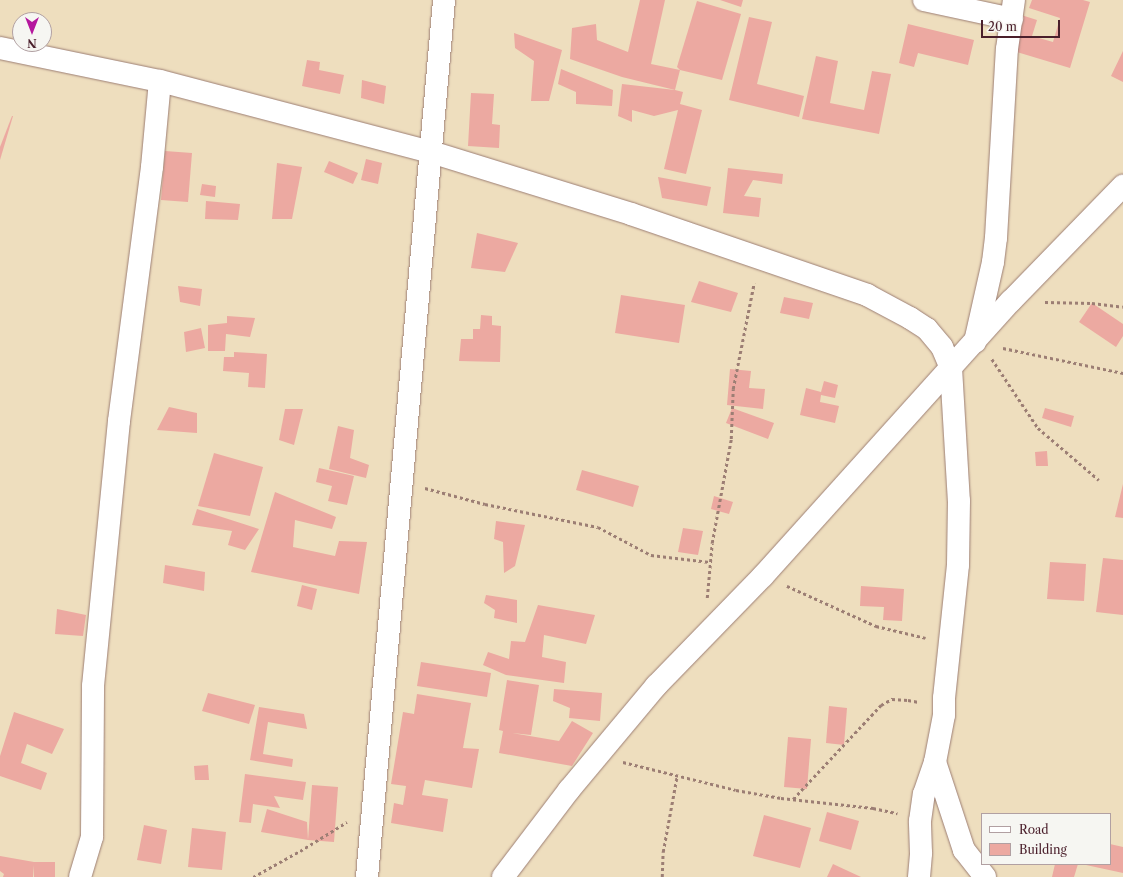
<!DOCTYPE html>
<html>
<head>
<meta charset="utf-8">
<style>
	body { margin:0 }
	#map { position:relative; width:1123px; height:877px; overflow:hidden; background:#eedebe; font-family:"Libre Caslon Text",serif }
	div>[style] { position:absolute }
	.building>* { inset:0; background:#eca9a1 }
	.path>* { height:2.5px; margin-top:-1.25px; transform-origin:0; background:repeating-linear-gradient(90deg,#9c7e74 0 3px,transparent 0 6px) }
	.roads { filter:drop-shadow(0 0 1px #9c7e74) drop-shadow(0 0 1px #9c7e74) }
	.minor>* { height:22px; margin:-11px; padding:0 11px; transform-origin:11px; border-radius:11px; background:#fff }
	.tertiary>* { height:22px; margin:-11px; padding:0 11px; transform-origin:11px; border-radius:11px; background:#fff }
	span { translate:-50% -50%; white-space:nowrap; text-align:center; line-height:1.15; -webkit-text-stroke:3px #f6f6f2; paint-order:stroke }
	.legend { position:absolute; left:981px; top:813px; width:130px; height:52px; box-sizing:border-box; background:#f6f6f2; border:1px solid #b1a0a2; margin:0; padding:5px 7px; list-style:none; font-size:12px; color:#4a1f2b }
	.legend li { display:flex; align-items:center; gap:8px; height:20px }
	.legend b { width:20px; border:1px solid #b1a0a2 }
	.north { position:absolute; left:12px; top:12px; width:40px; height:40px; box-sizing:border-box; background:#f6f6f2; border:1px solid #b1a0a2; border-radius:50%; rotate:180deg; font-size:11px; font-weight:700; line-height:16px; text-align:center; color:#4a1f2b }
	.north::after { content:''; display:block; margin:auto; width:14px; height:18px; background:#b5179e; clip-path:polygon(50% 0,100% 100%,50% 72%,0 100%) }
	.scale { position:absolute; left:981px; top:20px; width:79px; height:18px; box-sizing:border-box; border:2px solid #4a1f2b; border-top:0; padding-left:5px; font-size:12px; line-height:14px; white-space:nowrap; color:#4a1f2b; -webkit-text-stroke:3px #f6f6f2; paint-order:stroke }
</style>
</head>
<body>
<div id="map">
	<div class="building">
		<i style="clip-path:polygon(640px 0,665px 0,651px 64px,680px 70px,675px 90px,622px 77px,570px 59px,572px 28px,596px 24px,597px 40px,628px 52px)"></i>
		<i style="clip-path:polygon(720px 0,743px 0,741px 7px)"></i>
		<i style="clip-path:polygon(1032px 0,1083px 0,1090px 2px,1070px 68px,1007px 49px,1018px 14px,1037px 20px,1032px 36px,1053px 42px,1060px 18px,1029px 8px)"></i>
		<i style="clip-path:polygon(697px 1px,741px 14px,722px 80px,680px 70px,677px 67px)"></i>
		<i style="clip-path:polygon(749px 17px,772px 22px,757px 84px,804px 96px,799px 117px,729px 100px)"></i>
		<i style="clip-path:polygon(908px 24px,974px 40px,968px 65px,918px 53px,914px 67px,899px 63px)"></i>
		<i style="clip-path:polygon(514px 33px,562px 50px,549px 101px,531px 101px,534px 61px,515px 48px)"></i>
		<i style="clip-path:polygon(1123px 51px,1123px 82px,1111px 76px)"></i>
		<i style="clip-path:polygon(816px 56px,838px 61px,830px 103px,864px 110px,872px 71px,891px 74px,879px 134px,802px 119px)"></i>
		<i style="clip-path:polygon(307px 60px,320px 62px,319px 70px,344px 75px,340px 94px,302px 86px)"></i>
		<i style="clip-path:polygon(561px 69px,613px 90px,612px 106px,576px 104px,576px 92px,558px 84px)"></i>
		<i style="clip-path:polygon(362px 80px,386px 86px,384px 104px,361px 98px)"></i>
		<i style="clip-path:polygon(622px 84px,675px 90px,683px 92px,680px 104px,702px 110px,686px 174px,664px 169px,678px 110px,654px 116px,632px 110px,632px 122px,618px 116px)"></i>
		<i style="clip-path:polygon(471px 93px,494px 94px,492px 124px,500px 125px,499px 148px,468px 146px)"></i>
		<i style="clip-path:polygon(12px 116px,13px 116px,0 160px,0 147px)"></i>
		<i style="clip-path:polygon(165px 151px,192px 153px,188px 202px,161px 200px)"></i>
		<i style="clip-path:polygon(366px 159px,382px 163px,378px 184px,361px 180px)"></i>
		<i style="clip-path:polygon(329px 161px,358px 173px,353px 184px,324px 172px)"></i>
		<i style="clip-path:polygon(277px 163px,302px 167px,292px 219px,272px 219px)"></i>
		<i style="clip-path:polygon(728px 168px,783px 174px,782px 184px,753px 180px,744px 196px,761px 198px,759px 217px,723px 213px)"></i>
		<i style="clip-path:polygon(658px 177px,711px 187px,707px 206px,662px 198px)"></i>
		<i style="clip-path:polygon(202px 184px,216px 186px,215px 197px,200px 195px)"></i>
		<i style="clip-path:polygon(206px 201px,240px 204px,238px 220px,205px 219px)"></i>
		<i style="clip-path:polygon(477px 233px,518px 243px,505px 272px,471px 268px)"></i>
		<i style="clip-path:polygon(699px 281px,738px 293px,731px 312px,691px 302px)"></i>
		<i style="clip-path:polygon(178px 286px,202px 289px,200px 306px,180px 302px)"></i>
		<i style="clip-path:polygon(621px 295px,685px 305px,679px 343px,615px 333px)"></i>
		<i style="clip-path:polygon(784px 297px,813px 303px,809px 319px,780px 313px)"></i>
		<i style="clip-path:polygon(1092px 303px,1123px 324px,1123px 336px,1116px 347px,1079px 322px)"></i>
		<i style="clip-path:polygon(481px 315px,492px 316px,492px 325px,501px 326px,500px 362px,459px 361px,461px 339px,473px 339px,473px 329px,480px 329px)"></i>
		<i style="clip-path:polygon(227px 316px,255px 318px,250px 337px,226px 334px,225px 351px,208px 351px,208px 325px,227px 323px)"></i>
		<i style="clip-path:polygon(201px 328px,205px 348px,186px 352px,184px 332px)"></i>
		<i style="clip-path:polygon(234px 352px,267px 354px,265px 388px,248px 387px,249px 373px,223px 371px,224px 357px,234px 357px)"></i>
		<i style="clip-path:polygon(730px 369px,751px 371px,749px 388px,765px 389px,763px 409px,727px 405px)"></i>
		<i style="clip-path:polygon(824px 381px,838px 385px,835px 398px,821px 395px,820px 402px,839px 406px,835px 423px,800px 415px,806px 388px,821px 392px)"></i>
		<i style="clip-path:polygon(169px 407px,197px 413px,197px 433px,157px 430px)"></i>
		<i style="clip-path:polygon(732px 408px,774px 423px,768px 439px,726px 423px)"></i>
		<i style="clip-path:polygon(1045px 408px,1074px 416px,1071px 427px,1042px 418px)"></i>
		<i style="clip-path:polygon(285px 409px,303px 409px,294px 445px,279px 440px)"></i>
		<i style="clip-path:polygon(338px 426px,354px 430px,350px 458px,369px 465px,366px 478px,329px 469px)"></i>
		<i style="clip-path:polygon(1047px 451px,1048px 466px,1036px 466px,1035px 452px)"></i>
		<i style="clip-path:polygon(214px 453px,263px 467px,250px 516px,198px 506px)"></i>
		<i style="clip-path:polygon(319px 468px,354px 476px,347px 505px,328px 501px,332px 486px,316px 482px)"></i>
		<i style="clip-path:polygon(582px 470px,639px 486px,633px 507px,576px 490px)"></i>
		<i style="clip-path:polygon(1123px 484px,1123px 518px,1115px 517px)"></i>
		<i style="clip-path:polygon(275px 492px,336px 517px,332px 529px,295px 520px,293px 547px,335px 556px,339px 541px,367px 542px,359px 594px,251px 572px)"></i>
		<i style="clip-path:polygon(714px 496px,733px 502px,729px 514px,711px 509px)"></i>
		<i style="clip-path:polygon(197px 509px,259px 529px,245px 550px,228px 545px,232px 531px,192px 525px)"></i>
		<i style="clip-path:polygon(496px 521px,525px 525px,515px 566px,504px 573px,503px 542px,494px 539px)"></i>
		<i style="clip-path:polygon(683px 528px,703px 531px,698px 555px,678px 552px)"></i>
		<i style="clip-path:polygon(1103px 558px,1123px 560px,1123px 615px,1096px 612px)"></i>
		<i style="clip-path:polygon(1050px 562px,1086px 564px,1084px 601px,1047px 599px)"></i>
		<i style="clip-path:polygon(165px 565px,205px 572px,204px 591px,163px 583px)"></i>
		<i style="clip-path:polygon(302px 585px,317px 589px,312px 610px,297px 606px)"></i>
		<i style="clip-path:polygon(861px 586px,904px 589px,902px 621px,883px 620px,884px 607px,860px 606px)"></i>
		<i style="clip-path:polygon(486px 595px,517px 600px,517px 623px,494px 618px,495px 610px,484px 603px)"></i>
		<i style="clip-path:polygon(538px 605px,595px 615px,586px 644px,544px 635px,542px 657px,566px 662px,564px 683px,506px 675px,483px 665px,488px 652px,509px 659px,511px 641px,525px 642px)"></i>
		<i style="clip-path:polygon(57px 609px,86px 615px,83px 636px,55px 634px)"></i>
		<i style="clip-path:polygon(421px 662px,491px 673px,487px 697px,417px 686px)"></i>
		<i style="clip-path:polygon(507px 680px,539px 685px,531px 735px,512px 733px,559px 741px,572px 721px,593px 733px,572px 766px,499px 753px,503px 731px,499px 730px)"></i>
		<i style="clip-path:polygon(554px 689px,602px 693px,600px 721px,569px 718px,570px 708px,553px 701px)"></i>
		<i style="clip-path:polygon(208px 693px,255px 705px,249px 724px,202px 711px)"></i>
		<i style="clip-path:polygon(417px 694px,471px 703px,463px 748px,479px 749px,472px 788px,425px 780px,422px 795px,448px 799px,443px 832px,391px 823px,394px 803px,403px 805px,406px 786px,391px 784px,403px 712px,414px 714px)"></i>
		<i style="clip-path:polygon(829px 706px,847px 708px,844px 745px,826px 743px)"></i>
		<i style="clip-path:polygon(259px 707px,304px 714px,307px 729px,268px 722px,263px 754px,293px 759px,292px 767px,250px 760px)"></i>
		<i style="clip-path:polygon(14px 712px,64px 729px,52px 754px,27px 744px,21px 763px,47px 773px,41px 790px,0 776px,0 756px)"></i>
		<i style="clip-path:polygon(788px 737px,811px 739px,807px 789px,784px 787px)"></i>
		<i style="clip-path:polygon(208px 765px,209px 780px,195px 780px,194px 766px)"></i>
		<i style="clip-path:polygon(245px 774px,306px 782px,303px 800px,274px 796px,280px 808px,253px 804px,251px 823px,239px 822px)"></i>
		<i style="clip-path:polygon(312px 785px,338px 787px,334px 842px,308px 840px)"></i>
		<i style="clip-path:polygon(267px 809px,307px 822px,308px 840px,261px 832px)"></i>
		<i style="clip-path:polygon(827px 812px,859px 821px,851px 850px,819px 841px)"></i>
		<i style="clip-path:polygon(764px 815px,811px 828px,800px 868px,753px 856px)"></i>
		<i style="clip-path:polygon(144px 825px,167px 830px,161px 864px,137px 860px)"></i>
		<i style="clip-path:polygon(192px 828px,226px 832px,222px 870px,188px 867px)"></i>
		<i style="clip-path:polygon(1110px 844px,1123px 847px,1123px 873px,1086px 865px,1110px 864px)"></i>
		<i style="clip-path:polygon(0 856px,34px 862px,55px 862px,55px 877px,34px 877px,34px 865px,33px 877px,3px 877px,4px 874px,0 871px)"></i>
		<i style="clip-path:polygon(833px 864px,861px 877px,827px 877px)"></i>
		<i style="clip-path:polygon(1055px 864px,1078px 864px,1074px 877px,1052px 877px)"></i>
	</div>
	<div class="path">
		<i style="left:1045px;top:302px;width:47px;rotate:1.2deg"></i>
		<i style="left:1092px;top:303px;width:31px;rotate:7deg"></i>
		<i style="left:1003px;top:348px;width:123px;rotate:11.8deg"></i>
		<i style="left:992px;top:359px;width:83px;rotate:56.3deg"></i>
		<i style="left:1038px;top:428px;width:80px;rotate:40.4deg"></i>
		<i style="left:425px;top:488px;width:62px;rotate:14.9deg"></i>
		<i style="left:485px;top:504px;width:115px;rotate:11.5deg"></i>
		<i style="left:598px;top:527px;width:60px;rotate:27.8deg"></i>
		<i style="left:651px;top:555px;width:59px;rotate:6.8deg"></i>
		<i style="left:787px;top:586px;width:98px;rotate:24.2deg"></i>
		<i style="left:876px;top:626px;width:51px;rotate:13.5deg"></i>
		<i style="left:707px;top:598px;width:55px;rotate:-84.8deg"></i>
		<i style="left:712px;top:543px;width:106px;rotate:-79.6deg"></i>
		<i style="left:731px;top:439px;width:50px;rotate:-87.7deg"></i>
		<i style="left:733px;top:389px;width:108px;rotate:-78.8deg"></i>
		<i style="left:623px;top:762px;width:116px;rotate:13.9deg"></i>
		<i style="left:736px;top:790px;width:46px;rotate:10.1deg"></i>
		<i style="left:781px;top:798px;width:93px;rotate:6.2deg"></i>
		<i style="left:873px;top:808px;width:25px;rotate:12deg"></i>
		<i style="left:793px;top:799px;width:129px;rotate:-46.9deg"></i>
		<i style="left:881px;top:705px;width:13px;rotate:-29deg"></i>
		<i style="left:892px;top:699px;width:16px;rotate:4deg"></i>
		<i style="left:908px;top:700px;width:11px;rotate:10deg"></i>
		<i style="left:253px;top:877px;width:54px;rotate:-29deg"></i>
		<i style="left:300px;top:851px;width:55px;rotate:-31.7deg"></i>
		<i style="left:662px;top:877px;width:25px;rotate:-88deg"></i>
		<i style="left:663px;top:852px;width:77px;rotate:-79.6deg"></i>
	</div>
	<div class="roads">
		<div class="minor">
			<i style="left:924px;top:0;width:90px;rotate:12.2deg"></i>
			<i style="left:0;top:48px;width:163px;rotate:11.7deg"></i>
			<i style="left:160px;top:81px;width:280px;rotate:14.7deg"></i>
			<i style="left:431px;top:152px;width:209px;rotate:17.2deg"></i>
			<i style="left:631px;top:214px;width:250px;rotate:18.9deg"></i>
			<i style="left:867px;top:295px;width:49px;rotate:28.1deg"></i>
			<i style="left:910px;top:318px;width:20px;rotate:33deg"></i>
			<i style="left:927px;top:329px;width:23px;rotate:50deg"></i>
			<i style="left:942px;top:347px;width:23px;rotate:67deg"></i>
			<i style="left:951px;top:368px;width:133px;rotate:86.6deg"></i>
			<i style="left:959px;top:501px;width:64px;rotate:90.9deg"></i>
			<i style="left:958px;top:565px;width:134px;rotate:96deg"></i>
			<i style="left:944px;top:698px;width:17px;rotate:90deg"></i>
			<i style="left:944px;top:715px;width:48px;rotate:100.8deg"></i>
			<i style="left:935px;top:762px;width:93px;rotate:71.8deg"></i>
			<i style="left:964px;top:850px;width:34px;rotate:52deg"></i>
			<i style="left:975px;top:342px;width:82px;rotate:-77.3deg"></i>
			<i style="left:993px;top:262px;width:24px;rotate:-83deg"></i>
			<i style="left:996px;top:238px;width:189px;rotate:-86.7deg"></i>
			<i style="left:1007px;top:49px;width:49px;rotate:-81.9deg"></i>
			<i style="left:80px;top:877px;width:42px;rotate:-73.3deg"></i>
			<i style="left:92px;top:837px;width:151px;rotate:-89.6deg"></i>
			<i style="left:93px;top:686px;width:266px;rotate:-84.4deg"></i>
			<i style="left:119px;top:421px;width:256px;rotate:-82.6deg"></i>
			<i style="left:152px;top:167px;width:86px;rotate:-84.7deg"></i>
			<i style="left:367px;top:877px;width:880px;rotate:-84.98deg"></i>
			<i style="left:919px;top:877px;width:24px;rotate:-85deg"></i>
			<i style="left:921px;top:853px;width:32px;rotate:-92deg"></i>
			<i style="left:920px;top:821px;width:27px;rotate:-82deg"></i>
			<i style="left:924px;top:794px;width:34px;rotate:-71deg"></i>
		</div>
		<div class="tertiary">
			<i style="left:503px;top:877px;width:109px;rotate:-52.8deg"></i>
			<i style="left:569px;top:790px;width:136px;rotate:-50.1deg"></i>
			<i style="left:656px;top:686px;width:153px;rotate:-45.8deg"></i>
			<i style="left:763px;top:576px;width:370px;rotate:-48deg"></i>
			<i style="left:1011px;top:301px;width:161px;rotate:-45.8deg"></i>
		</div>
	</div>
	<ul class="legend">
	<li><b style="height:5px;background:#fff"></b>Road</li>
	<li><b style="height:11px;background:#eca9a1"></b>Building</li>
	</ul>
	<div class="north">N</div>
	<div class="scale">20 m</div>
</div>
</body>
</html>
